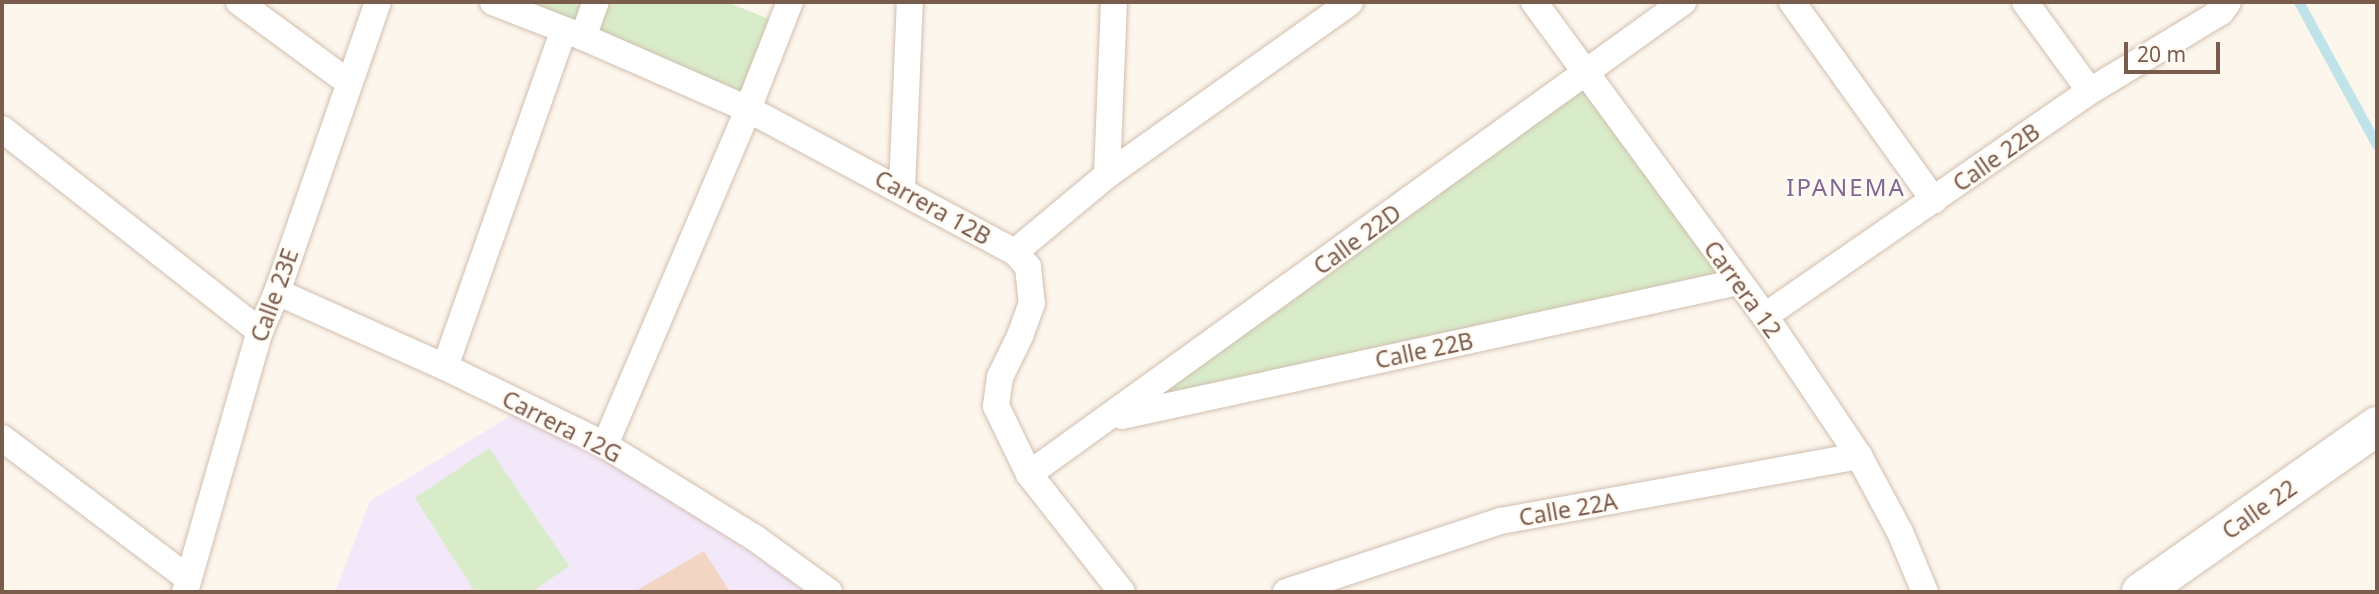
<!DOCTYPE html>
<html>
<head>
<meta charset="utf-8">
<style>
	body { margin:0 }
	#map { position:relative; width:2379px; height:594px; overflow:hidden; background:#fdf6ec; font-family:"Noto Sans",sans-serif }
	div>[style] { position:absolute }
	.education>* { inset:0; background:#f3e8fa }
	.green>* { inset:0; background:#d8ecc9 }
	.stream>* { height:10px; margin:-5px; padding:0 5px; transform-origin:5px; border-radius:5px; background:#bfe3e8 }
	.building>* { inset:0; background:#f3d5c3 }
	.roads { filter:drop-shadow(0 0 2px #d1beb0) drop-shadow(0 0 2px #d1beb0) }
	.street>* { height:26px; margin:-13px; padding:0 13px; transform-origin:13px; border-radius:13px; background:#fff }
	.secondary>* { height:38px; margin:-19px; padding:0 19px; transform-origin:19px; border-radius:19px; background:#fff }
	span { translate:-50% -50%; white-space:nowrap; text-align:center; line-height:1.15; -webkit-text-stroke:5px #fffaf3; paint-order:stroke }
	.street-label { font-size:23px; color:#7a5c4d }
	.neighbourhood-label { font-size:24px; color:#846695; letter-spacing:2px }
	.frame { position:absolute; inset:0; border:4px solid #7a5c4d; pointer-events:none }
	.scale { position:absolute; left:2124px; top:42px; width:96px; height:32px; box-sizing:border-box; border:4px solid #7a5c4d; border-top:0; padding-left:9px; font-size:21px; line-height:24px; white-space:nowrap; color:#7a5c4d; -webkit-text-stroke:5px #fffaf3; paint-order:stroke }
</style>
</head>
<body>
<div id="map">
	<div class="education">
		<i style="clip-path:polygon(516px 413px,650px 483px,807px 592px,335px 592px,370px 501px)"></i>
	</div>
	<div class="green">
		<i style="clip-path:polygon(497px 2px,727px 2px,781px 24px,748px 109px)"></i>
		<i style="clip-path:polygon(1586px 73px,1738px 282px,1110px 418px)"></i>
		<i style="clip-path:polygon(489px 448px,569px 566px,532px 592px,475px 592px,415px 498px)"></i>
	</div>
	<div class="stream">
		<i style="left:2299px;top:2px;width:163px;rotate:61.4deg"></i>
	</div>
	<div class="building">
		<i style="clip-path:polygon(704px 551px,730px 592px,634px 592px)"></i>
	</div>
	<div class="roads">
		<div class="street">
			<i style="left:239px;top:2px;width:135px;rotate:36.3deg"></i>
			<i style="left:493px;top:2px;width:97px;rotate:21.3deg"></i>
			<i style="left:583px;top:37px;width:180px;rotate:23.6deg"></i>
			<i style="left:748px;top:109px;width:303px;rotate:28.2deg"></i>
			<i style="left:1015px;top:252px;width:20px;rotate:49deg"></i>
			<i style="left:1028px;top:267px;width:36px;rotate:84deg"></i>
			<i style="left:1032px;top:303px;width:33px;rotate:110deg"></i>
			<i style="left:1021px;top:334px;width:48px;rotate:116deg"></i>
			<i style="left:1000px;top:377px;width:29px;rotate:98deg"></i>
			<i style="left:996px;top:406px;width:76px;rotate:64.1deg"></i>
			<i style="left:1029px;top:474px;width:150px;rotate:51.8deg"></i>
			<i style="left:1534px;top:2px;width:390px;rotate:53.7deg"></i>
			<i style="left:1765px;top:316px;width:169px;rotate:56.1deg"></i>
			<i style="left:1859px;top:456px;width:86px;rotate:61.7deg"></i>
			<i style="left:1900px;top:532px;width:65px;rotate:67.4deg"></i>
			<i style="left:1792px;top:2px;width:244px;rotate:54.4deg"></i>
			<i style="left:2025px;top:2px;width:110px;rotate:53.9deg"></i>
			<i style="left:583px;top:37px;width:37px;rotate:-70deg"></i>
			<i style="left:2px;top:129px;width:328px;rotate:38.1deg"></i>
			<i style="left:1107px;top:175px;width:173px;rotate:-87.7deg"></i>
			<i style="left:902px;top:189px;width:187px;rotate:-87.6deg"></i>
			<i style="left:1015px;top:252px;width:120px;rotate:-39.9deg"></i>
			<i style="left:1107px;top:175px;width:298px;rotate:-35.4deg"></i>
			<i style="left:277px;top:292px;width:184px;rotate:24.1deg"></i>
			<i style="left:445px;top:367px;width:178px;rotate:26deg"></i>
			<i style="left:605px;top:445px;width:176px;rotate:31.8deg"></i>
			<i style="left:755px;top:538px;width:92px;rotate:36.1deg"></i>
			<i style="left:1765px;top:316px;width:395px;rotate:-34.7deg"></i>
			<i style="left:2090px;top:91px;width:153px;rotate:-31.1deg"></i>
			<i style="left:2221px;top:12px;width:12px;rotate:-55deg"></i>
			<i style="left:445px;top:367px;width:356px;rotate:-70.6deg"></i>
			<i style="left:1122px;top:416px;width:630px;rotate:-12.27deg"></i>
			<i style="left:2px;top:438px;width:233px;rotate:37deg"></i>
			<i style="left:605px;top:445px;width:365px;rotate:-66.9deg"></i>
			<i style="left:748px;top:109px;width:115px;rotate:-68.6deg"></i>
			<i style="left:1029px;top:474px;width:807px;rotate:-35.82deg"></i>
			<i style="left:185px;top:592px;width:272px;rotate:-74deg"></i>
			<i style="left:260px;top:331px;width:43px;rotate:-66.4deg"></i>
			<i style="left:277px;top:292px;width:307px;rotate:-70.8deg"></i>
			<i style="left:1286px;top:592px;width:226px;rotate:-18.3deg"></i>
			<i style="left:1501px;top:521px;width:364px;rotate:-10.3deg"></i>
		</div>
		<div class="secondary">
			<i style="left:2141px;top:592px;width:289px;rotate:-35.1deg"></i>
		</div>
	</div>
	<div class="street-label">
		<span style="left:1996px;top:157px;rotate:-35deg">Calle 22B</span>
		<span style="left:933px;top:207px;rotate:29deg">Carrera 12B</span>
		<span style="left:1357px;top:239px;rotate:-36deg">Calle 22D</span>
		<span style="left:1743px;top:289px;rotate:54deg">Carrera 12</span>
		<span style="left:274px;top:295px;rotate:-70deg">Calle 23E</span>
		<span style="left:1424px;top:350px;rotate:-12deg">Calle 22B</span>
		<span style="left:562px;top:426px;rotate:27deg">Carrera 12G</span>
		<span style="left:1568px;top:509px;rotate:-10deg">Calle 22A</span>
		<span style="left:2259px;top:509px;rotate:-35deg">Calle 22</span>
	</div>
	<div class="neighbourhood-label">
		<span style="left:1846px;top:187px">IPANEMA</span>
	</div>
	<div class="frame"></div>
	<div class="scale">20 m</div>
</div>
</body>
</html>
